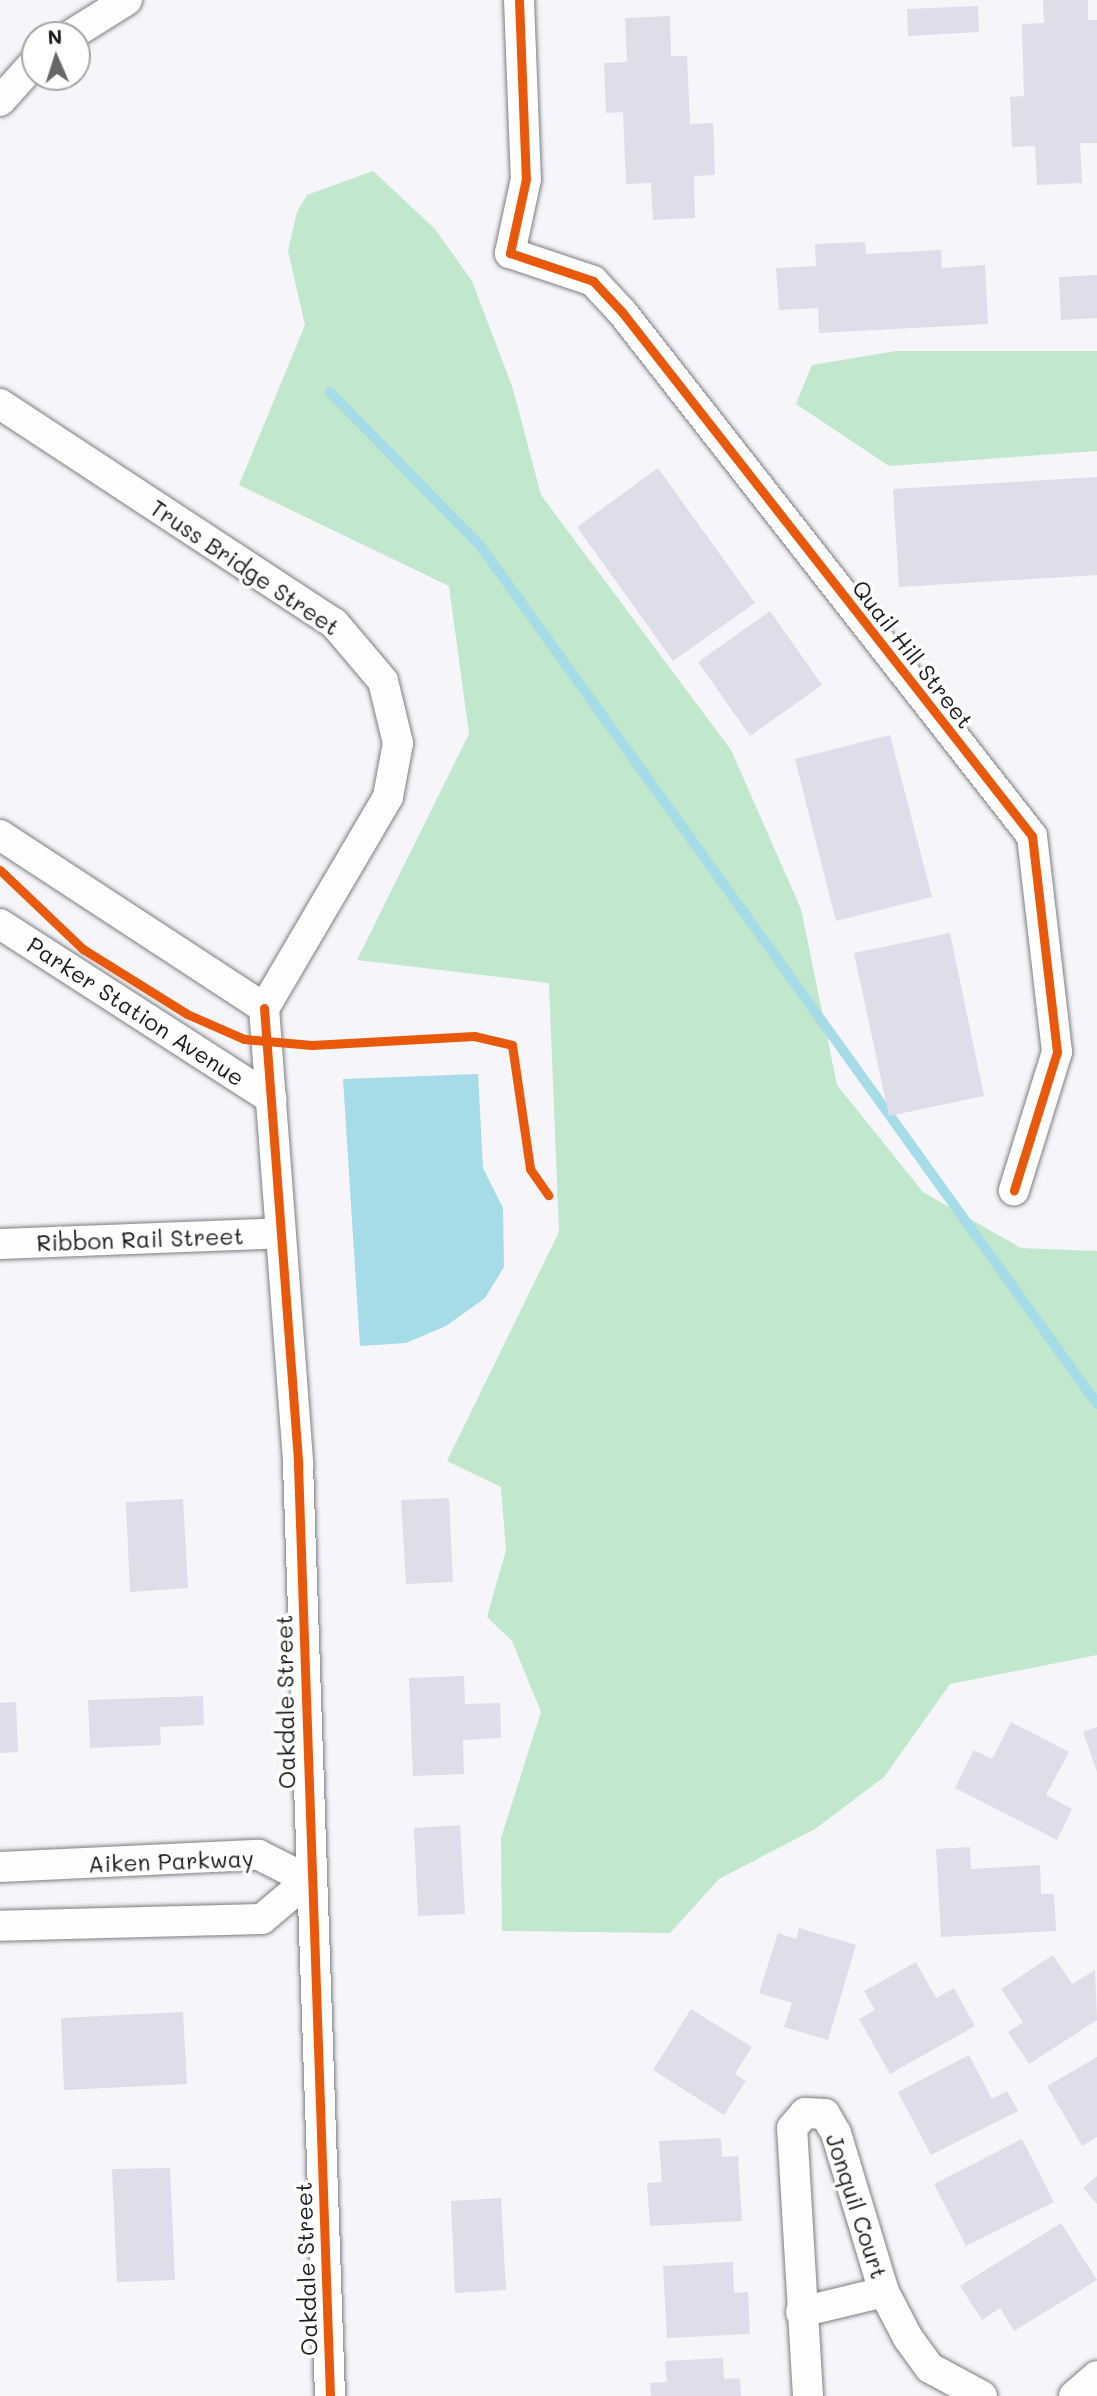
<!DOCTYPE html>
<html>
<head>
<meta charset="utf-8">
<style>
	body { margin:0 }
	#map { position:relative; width:1097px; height:2396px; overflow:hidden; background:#f5f5fa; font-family:Mali,sans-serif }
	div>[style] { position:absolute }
	.green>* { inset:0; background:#c1e7cc }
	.water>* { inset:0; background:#a5dce8 }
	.stream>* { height:10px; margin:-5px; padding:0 5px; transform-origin:5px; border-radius:5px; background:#a5dce8 }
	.building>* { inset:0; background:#dddeea }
	.roads { filter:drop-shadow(0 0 2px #7e7e80) drop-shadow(0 0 2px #7e7e80) }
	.minor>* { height:30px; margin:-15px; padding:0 15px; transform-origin:15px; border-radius:15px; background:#fefefe }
	.cycleway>* { height:9px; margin:-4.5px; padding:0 4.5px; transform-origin:4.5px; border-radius:4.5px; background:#e8590c }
	span { translate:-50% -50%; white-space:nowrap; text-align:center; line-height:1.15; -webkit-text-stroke:7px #fff; paint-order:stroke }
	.street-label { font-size:23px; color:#1c1c1c }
	.north { position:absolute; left:21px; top:21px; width:70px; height:70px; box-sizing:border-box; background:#fff; border:2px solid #a4a4a4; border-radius:50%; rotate:357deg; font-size:19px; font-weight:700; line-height:28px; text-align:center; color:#1c1c1c }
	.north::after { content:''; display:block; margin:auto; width:24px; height:32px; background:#68686a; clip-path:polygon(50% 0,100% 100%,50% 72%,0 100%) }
</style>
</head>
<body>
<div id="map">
	<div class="green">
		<i style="clip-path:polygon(373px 171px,435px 229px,472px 281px,513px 389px,541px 495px,731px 750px,801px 909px,837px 1085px,923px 1192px,1021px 1248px,1097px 1251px,1097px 1655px,950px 1684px,884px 1777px,815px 1829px,719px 1879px,670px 1933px,502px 1931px,501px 1838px,541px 1712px,512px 1641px,487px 1617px,506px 1550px,501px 1487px,447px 1461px,559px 1232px,549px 983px,357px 960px,469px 734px,449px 586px,239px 485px,305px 325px,288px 251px,297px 212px,307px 195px)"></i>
		<i style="clip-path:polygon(896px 351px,1097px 351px,1097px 451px,889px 466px,796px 404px,812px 365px)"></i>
	</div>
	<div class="water">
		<i style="clip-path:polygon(478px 1074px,483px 1168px,503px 1208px,504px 1267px,485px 1298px,446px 1326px,406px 1343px,360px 1346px,343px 1079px)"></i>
	</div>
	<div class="stream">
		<i style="left:330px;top:392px;width:218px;rotate:45.7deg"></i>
		<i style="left:482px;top:548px;width:1054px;rotate:54.3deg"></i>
	</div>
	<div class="building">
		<i style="clip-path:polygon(1043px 0,1088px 0,1088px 20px,1097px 20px,1097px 143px,1080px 143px,1082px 183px,1037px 185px,1035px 146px,1012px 147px,1010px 97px,1024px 96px,1022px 24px,1044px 23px)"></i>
		<i style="clip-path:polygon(978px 6px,979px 32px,908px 36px,907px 9px)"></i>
		<i style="clip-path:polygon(670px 16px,671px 56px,687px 56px,690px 124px,713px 123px,715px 175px,694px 176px,695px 218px,653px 220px,651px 183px,626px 184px,623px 112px,606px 113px,604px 63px,627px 62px,625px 18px)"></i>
		<i style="clip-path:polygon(865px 242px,866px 254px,941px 250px,942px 268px,985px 265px,988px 324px,819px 333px,818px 308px,779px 310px,776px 268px,816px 266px,815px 244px)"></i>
		<i style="clip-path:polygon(1097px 275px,1097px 318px,1061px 320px,1059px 277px)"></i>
		<i style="clip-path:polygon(658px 468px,755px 603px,673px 661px,577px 527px)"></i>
		<i style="clip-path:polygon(1097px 477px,1097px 575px,899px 587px,893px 489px)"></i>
		<i style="clip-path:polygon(770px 611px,822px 685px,750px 736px,698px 662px)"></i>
		<i style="clip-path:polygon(890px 735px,932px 897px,836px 921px,795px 759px)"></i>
		<i style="clip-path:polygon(950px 933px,984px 1096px,889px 1116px,854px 953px)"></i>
		<i style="clip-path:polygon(449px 1498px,453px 1582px,406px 1584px,401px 1500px)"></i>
		<i style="clip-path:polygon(183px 1499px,188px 1588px,130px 1592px,126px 1502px)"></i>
		<i style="clip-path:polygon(464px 1676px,465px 1704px,500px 1703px,501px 1738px,463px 1740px,464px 1774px,413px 1776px,409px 1678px)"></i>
		<i style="clip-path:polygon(203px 1696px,204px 1725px,160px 1727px,161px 1745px,90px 1748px,88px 1700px)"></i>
		<i style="clip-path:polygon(16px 1702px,18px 1752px,0 1753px,0 1703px)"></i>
		<i style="clip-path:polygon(1011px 1722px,1069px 1752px,1046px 1795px,1072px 1809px,1057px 1840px,955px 1788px,974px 1750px,992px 1759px)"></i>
		<i style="clip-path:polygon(1097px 1727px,1097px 1772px,1083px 1732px)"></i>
		<i style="clip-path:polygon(460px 1825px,465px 1914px,418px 1916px,414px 1828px)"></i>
		<i style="clip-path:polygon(970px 1847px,971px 1869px,1040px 1865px,1041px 1894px,1054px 1894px,1056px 1931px,941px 1937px,936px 1849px)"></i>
		<i style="clip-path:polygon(799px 1928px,856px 1945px,828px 2040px,784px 2027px,792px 2003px,759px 1993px,778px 1933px,796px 1939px)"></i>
		<i style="clip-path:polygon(1053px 1955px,1072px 1984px,1095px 1970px,1097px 2020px,1029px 2064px,1008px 2032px,1023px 2022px,1001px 1989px)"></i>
		<i style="clip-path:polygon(916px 1962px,936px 1998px,954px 1988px,975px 2026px,890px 2074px,859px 2019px,875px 2010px,864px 1991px)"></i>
		<i style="clip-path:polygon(691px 2009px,752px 2047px,735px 2074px,746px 2081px,724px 2115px,653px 2070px)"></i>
		<i style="clip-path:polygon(183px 2012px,187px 2084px,64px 2090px,61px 2018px)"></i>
		<i style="clip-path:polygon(969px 2055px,992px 2099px,1007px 2091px,1018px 2111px,931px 2155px,898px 2092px)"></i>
		<i style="clip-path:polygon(1097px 2057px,1097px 2137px,1082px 2146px,1047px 2086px)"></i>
		<i style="clip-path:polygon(721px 2138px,722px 2157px,738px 2156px,742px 2221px,650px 2226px,647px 2183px,662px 2182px,659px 2141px)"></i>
		<i style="clip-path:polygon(1022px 2139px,1054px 2202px,966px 2246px,934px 2184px)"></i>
		<i style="clip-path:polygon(170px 2168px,175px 2280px,117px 2282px,112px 2169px)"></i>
		<i style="clip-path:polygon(1097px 2176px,1097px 2204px,1083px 2188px)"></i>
		<i style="clip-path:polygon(501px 2198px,506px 2290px,455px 2293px,451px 2201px)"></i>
		<i style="clip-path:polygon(1061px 2223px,1097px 2280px,1014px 2331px,1000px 2308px,982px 2320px,960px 2286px)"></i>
		<i style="clip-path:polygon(733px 2262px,734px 2293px,748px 2292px,750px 2334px,667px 2338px,663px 2266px)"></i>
		<i style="clip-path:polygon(723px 2358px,724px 2379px,740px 2378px,741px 2396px,651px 2396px,650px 2383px,667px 2382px,665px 2361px)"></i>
	</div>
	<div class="roads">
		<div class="minor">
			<i style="left:519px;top:0;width:179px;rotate:87.8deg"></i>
			<i style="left:526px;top:179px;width:76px;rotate:102.2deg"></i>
			<i style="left:510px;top:253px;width:88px;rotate:18.6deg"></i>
			<i style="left:593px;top:281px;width:42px;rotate:46.9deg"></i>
			<i style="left:622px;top:312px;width:665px;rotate:51.96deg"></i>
			<i style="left:1032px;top:836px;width:217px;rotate:83.4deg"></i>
			<i style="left:1057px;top:1052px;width:145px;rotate:107.3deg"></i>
			<i style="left:71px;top:35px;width:66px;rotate:-32deg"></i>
			<i style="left:0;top:101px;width:52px;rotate:-48.1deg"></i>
			<i style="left:0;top:404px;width:399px;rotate:33.3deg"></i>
			<i style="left:334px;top:623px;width:76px;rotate:49.8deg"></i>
			<i style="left:383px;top:681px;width:64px;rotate:76.4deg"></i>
			<i style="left:398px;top:743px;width:55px;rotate:100.5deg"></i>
			<i style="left:388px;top:797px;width:245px;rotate:120.4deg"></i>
			<i style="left:0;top:835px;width:316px;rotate:33.2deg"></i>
			<i style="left:0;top:924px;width:323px;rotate:32.8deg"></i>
			<i style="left:264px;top:1008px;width:458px;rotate:85.7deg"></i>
			<i style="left:298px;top:1465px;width:932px;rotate:88.03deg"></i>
			<i style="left:0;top:1244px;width:280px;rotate:-2.2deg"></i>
			<i style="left:0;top:1867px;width:259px;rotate:-2.7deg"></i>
			<i style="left:259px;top:1855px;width:55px;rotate:27deg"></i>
			<i style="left:308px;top:1880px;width:60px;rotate:139.7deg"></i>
			<i style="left:262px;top:1919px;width:262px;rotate:178.5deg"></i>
			<i style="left:801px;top:2312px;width:85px;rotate:-13.5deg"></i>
			<i style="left:808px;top:2396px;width:268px;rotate:-93.4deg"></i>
			<i style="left:792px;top:2128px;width:20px;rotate:-49deg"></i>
			<i style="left:805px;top:2113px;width:20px;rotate:3deg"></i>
			<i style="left:825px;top:2114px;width:22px;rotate:60deg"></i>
			<i style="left:836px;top:2133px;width:166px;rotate:73.2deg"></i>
			<i style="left:884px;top:2292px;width:52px;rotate:62.4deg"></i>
			<i style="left:908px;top:2338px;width:37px;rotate:54deg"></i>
			<i style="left:930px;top:2368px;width:59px;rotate:28.3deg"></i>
			<i style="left:1074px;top:2396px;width:30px;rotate:-41deg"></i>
		</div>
	</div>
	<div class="cycleway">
		<i style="left:519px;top:0;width:179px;rotate:87.8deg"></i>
		<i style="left:526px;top:179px;width:76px;rotate:102.2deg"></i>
		<i style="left:510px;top:253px;width:88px;rotate:18.6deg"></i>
		<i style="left:593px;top:281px;width:42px;rotate:46.9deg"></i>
		<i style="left:622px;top:312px;width:665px;rotate:51.96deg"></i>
		<i style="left:1032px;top:836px;width:217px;rotate:83.4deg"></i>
		<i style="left:1057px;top:1052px;width:145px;rotate:107.3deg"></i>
		<i style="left:0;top:870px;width:115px;rotate:43.6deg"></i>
		<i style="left:83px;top:949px;width:123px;rotate:32deg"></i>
		<i style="left:187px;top:1014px;width:62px;rotate:23.7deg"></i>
		<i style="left:244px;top:1039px;width:68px;rotate:5deg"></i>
		<i style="left:312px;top:1045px;width:162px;rotate:-3.2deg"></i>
		<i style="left:474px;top:1036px;width:39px;rotate:13deg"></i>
		<i style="left:512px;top:1045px;width:125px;rotate:81.7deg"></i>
		<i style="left:530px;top:1169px;width:32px;rotate:55deg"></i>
		<i style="left:264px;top:1008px;width:458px;rotate:85.7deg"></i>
		<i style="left:298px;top:1465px;width:932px;rotate:88.03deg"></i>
	</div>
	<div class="street-label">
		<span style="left:245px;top:567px;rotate:34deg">Truss Bridge Street</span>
		<span style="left:913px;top:654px;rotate:52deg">Quail Hill Street</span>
		<span style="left:136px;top:1011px;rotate:33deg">Parker Station Avenue</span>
		<span style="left:140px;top:1239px;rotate:-2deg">Ribbon Rail Street</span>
		<span style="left:285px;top:1702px;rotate:-91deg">Oakdale Street</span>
		<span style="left:171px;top:1861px;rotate:-2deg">Aiken Parkway</span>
		<span style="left:857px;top:2206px;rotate:72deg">Jonquil Court</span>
		<span style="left:306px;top:2269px;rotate:-92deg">Oakdale Street</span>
	</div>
	<div class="north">N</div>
</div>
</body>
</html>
